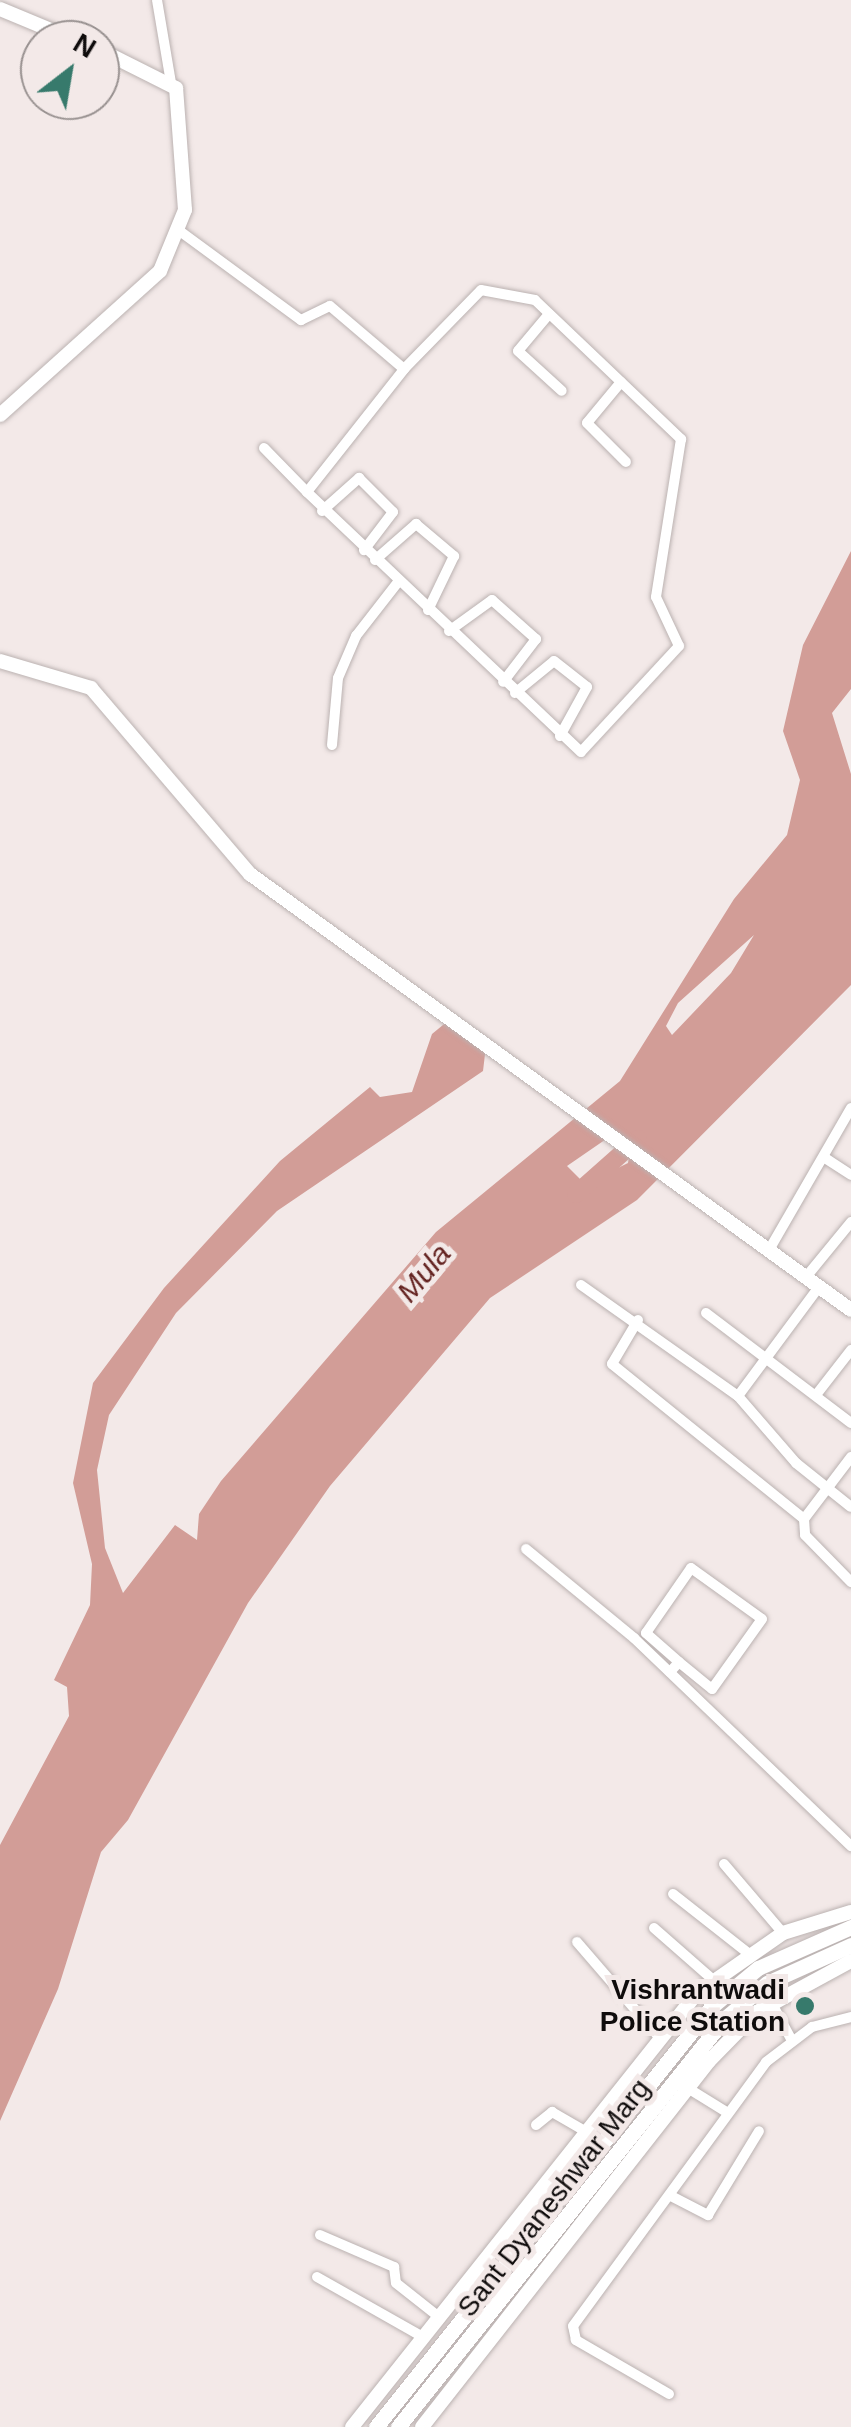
<!DOCTYPE html>
<html>
<head>
<meta charset="utf-8">
<style>
	body { margin:0 }
	#map { position:relative; width:851px; height:2427px; overflow:hidden; background:#f3e9e8; font-family:Helvetica,sans-serif }
	div>[style] { position:absolute }
	.water>* { inset:0; background:#d29d97 }
	.river>* { height:18px; margin:-9px; padding:0 9px; transform-origin:9px; border-radius:9px; background:#d29d97 }
	.roads { filter:drop-shadow(0 0 2px #bbb2b1) drop-shadow(0 0 2px #bbb2b1) }
	.street>* { height:10px; margin:-5px; padding:0 5px; transform-origin:5px; border-radius:5px; background:#fff }
	.secondary>* { height:14px; margin:-7px; padding:0 7px; transform-origin:7px; border-radius:7px; background:#fff }
	.primary>* { height:15px; margin:-7.5px; padding:0 7.5px; transform-origin:7.5px; border-radius:7.5px; background:#fff }
	.dots>* { width:28px; height:28px; translate:-50% -50%; box-sizing:border-box; border:5px solid #f3e9e8; border-radius:50% }
	span { translate:-50% -50%; white-space:nowrap; text-align:center; line-height:1.15; -webkit-text-stroke:10px #f3e9e8; paint-order:stroke }
	.poi-label { font-size:28px; color:#0f0c0c; font-weight:700 }
	.right { translate:-100% -50%; text-align:right }
	.street-label { font-size:28px; color:#0f0c0c }
	.water-label { font-size:30px; color:#642321; font-style:italic }
	.north { position:absolute; left:20px; top:20px; width:100px; height:100px; box-sizing:border-box; background:#f3e9e8; border:2px solid #989190; border-radius:50%; rotate:31deg; font-size:28px; font-weight:700; line-height:40px; text-align:center; color:#0f0c0c }
	.north::after { content:''; display:block; margin:auto; width:35px; height:45px; background:#377a6c; clip-path:polygon(50% 0,100% 100%,50% 72%,0 100%) }
</style>
</head>
<body>
<div id="map">
	<div class="water">
		<i style="clip-path:polygon(evenodd,851px 551px,851px 689px,832px 713px,851px 774px,851px 985px,637px 1200px,490px 1298px,330px 1486px,248px 1603px,128px 1820px,101px 1852px,58px 1989px,0 2121px,0 1845px,69px 1716px,67px 1687px,54px 1680px,90px 1605px,92px 1564px,73px 1483px,93px 1383px,164px 1288px,280px 1161px,370px 1087px,380px 1097px,412px 1092px,432px 1034px,449px 1020px,486px 1046px,483px 1071px,277px 1211px,176px 1313px,109px 1415px,97px 1470px,105px 1548px,123px 1593px,175px 1525px,197px 1540px,199px 1514px,221px 1481px,436px 1232px,620px 1081px,734px 899px,787px 835px,800px 780px,783px 731px,803px 645px,851px 551px,754px 935px,731px 973px,672px 1035px,666px 1026px,678px 1003px,754px 935px,851px 551px,612px 1135px,631px 1146px,628px 1163px,585px 1184px,567px 1166px,612px 1135px)"></i>
	</div>
	<div class="river">
		<i style="left:576px;top:1194px;width:83px;rotate:-41.6deg"></i>
	</div>
	<div class="roads">
		<div class="street">
			<i style="left:157px;top:0;width:84px;rotate:80.4deg"></i>
			<i style="left:177px;top:229px;width:154px;rotate:36.3deg"></i>
			<i style="left:301px;top:320px;width:32px;rotate:-26deg"></i>
			<i style="left:330px;top:306px;width:97px;rotate:40.4deg"></i>
			<i style="left:481px;top:290px;width:55px;rotate:10.5deg"></i>
			<i style="left:535px;top:300px;width:202px;rotate:43.6deg"></i>
			<i style="left:681px;top:439px;width:160px;rotate:99deg"></i>
			<i style="left:656px;top:597px;width:54px;rotate:64.9deg"></i>
			<i style="left:679px;top:646px;width:144px;rotate:132.8deg"></i>
			<i style="left:581px;top:752px;width:378px;rotate:-136.5deg"></i>
			<i style="left:307px;top:492px;width:157px;rotate:-51.7deg"></i>
			<i style="left:404px;top:369px;width:110px;rotate:-45.7deg"></i>
			<i style="left:549px;top:314px;width:48px;rotate:130deg"></i>
			<i style="left:518px;top:351px;width:59px;rotate:42.3deg"></i>
			<i style="left:621px;top:382px;width:53px;rotate:129.7deg"></i>
			<i style="left:587px;top:423px;width:55px;rotate:45deg"></i>
			<i style="left:264px;top:448px;width:62px;rotate:45.7deg"></i>
			<i style="left:322px;top:511px;width:50px;rotate:-41.7deg"></i>
			<i style="left:359px;top:478px;width:48px;rotate:45deg"></i>
			<i style="left:393px;top:512px;width:48px;rotate:127.3deg"></i>
			<i style="left:375px;top:560px;width:55px;rotate:-41.3deg"></i>
			<i style="left:416px;top:524px;width:50px;rotate:40.1deg"></i>
			<i style="left:454px;top:556px;width:60px;rotate:115.7deg"></i>
			<i style="left:449px;top:631px;width:53px;rotate:-35.8deg"></i>
			<i style="left:492px;top:600px;width:59px;rotate:41.6deg"></i>
			<i style="left:536px;top:639px;width:54px;rotate:127.5deg"></i>
			<i style="left:515px;top:693px;width:50px;rotate:-39.4deg"></i>
			<i style="left:554px;top:661px;width:42px;rotate:38.2deg"></i>
			<i style="left:587px;top:687px;width:56px;rotate:118.9deg"></i>
			<i style="left:332px;top:745px;width:67px;rotate:-84.9deg"></i>
			<i style="left:338px;top:678px;width:46px;rotate:-66.8deg"></i>
			<i style="left:356px;top:636px;width:68px;rotate:-52.1deg"></i>
			<i style="left:825px;top:1158px;width:31px;rotate:33deg"></i>
			<i style="left:769px;top:1250px;width:164px;rotate:-60deg"></i>
			<i style="left:806px;top:1277px;width:71px;rotate:-50.7deg"></i>
			<i style="left:581px;top:1285px;width:192px;rotate:35.3deg"></i>
			<i style="left:738px;top:1396px;width:89px;rotate:49.1deg"></i>
			<i style="left:796px;top:1463px;width:70px;rotate:38.7deg"></i>
			<i style="left:706px;top:1313px;width:182px;rotate:37.2deg"></i>
			<i style="left:638px;top:1320px;width:51px;rotate:120.6deg"></i>
			<i style="left:612px;top:1364px;width:247px;rotate:38.9deg"></i>
			<i style="left:804px;top:1519px;width:16px;rotate:86deg"></i>
			<i style="left:805px;top:1535px;width:66px;rotate:45.6deg"></i>
			<i style="left:816px;top:1395px;width:57px;rotate:-52.1deg"></i>
			<i style="left:738px;top:1396px;width:136px;rotate:-53.4deg"></i>
			<i style="left:804px;top:1519px;width:78px;rotate:-52.8deg"></i>
			<i style="left:526px;top:1549px;width:140px;rotate:39.5deg"></i>
			<i style="left:634px;top:1638px;width:301px;rotate:43.8deg"></i>
			<i style="left:670px;top:1672px;width:13px;rotate:-48deg"></i>
			<i style="left:679px;top:1662px;width:44px;rotate:-138.7deg"></i>
			<i style="left:646px;top:1633px;width:79px;rotate:-55.3deg"></i>
			<i style="left:691px;top:1568px;width:87px;rotate:35.7deg"></i>
			<i style="left:762px;top:1619px;width:86px;rotate:125.5deg"></i>
			<i style="left:712px;top:1689px;width:43px;rotate:-140.7deg"></i>
			<i style="left:724px;top:1864px;width:91px;rotate:49.5deg"></i>
			<i style="left:673px;top:1894px;width:95px;rotate:38.2deg"></i>
			<i style="left:654px;top:1928px;width:77px;rotate:41.3deg"></i>
			<i style="left:577px;top:1942px;width:124px;rotate:49.2deg"></i>
			<i style="left:771px;top:2002px;width:42px;rotate:61.6deg"></i>
			<i style="left:686px;top:2087px;width:49px;rotate:31.8deg"></i>
			<i style="left:536px;top:2125px;width:21px;rotate:-39deg"></i>
			<i style="left:552px;top:2112px;width:36px;rotate:30deg"></i>
			<i style="left:671px;top:2196px;width:42px;rotate:27.2deg"></i>
			<i style="left:708px;top:2215px;width:98px;rotate:-58.7deg"></i>
			<i style="left:320px;top:2235px;width:81px;rotate:23.4deg"></i>
			<i style="left:394px;top:2267px;width:16px;rotate:83deg"></i>
			<i style="left:396px;top:2283px;width:55px;rotate:38.3deg"></i>
			<i style="left:317px;top:2277px;width:122px;rotate:29.5deg"></i>
			<i style="left:669px;top:2394px;width:108px;rotate:-149.9deg"></i>
			<i style="left:576px;top:2340px;width:14px;rotate:-102deg"></i>
			<i style="left:573px;top:2326px;width:327px;rotate:-53.8deg"></i>
			<i style="left:766px;top:2062px;width:58px;rotate:-37.3deg"></i>
			<i style="left:812px;top:2027px;width:40px;rotate:-14.4deg"></i>
		</div>
		<div class="secondary">
			<i style="left:0;top:9px;width:81px;rotate:22.5deg"></i>
			<i style="left:0;top:415px;width:215px;rotate:-42deg"></i>
			<i style="left:160px;top:271px;width:66px;rotate:-67.7deg"></i>
			<i style="left:185px;top:210px;width:122px;rotate:-94.2deg"></i>
			<i style="left:176px;top:88px;width:85px;rotate:-153.4deg"></i>
			<i style="left:0;top:661px;width:95px;rotate:16.5deg"></i>
			<i style="left:91px;top:688px;width:245px;rotate:49.5deg"></i>
			<i style="left:250px;top:874px;width:742px;rotate:35.96deg"></i>
			<i style="left:352px;top:2427px;width:554px;rotate:-51.52deg"></i>
			<i style="left:697px;top:1993px;width:105px;rotate:-34.9deg"></i>
			<i style="left:783px;top:1933px;width:71px;rotate:-17.2deg"></i>
			<i style="left:422px;top:2427px;width:465px;rotate:-51.9deg"></i>
			<i style="left:709px;top:2061px;width:69px;rotate:-45.6deg"></i>
			<i style="left:757px;top:2012px;width:107px;rotate:-28.5deg"></i>
		</div>
		<div class="primary">
			<i style="left:376px;top:2427px;width:537px;rotate:-51.42deg"></i>
			<i style="left:711px;top:2007px;width:61px;rotate:-39.7deg"></i>
			<i style="left:758px;top:1968px;width:102px;rotate:-23.8deg"></i>
			<i style="left:398px;top:2427px;width:522px;rotate:-51.37deg"></i>
			<i style="left:724px;top:2019px;width:56px;rotate:-39.9deg"></i>
			<i style="left:767px;top:1983px;width:92px;rotate:-24.3deg"></i>
		</div>
	</div>
	<div class="dots">
		<i style="left:805px;top:2006px;background:#377a6c"></i>
	</div>
	<div class="poi-label">
		<span class="right" style="left:785px;top:2006px">Vishrantwadi<br>Police Station</span>
	</div>
	<div class="street-label">
		<span style="left:554px;top:2198px;rotate:-52deg">Sant Dyaneshwar Marg</span>
	</div>
	<div class="water-label">
		<span style="left:424px;top:1273px;rotate:-50deg">Mula</span>
	</div>
	<div class="north">N</div>
</div>
</body>
</html>
